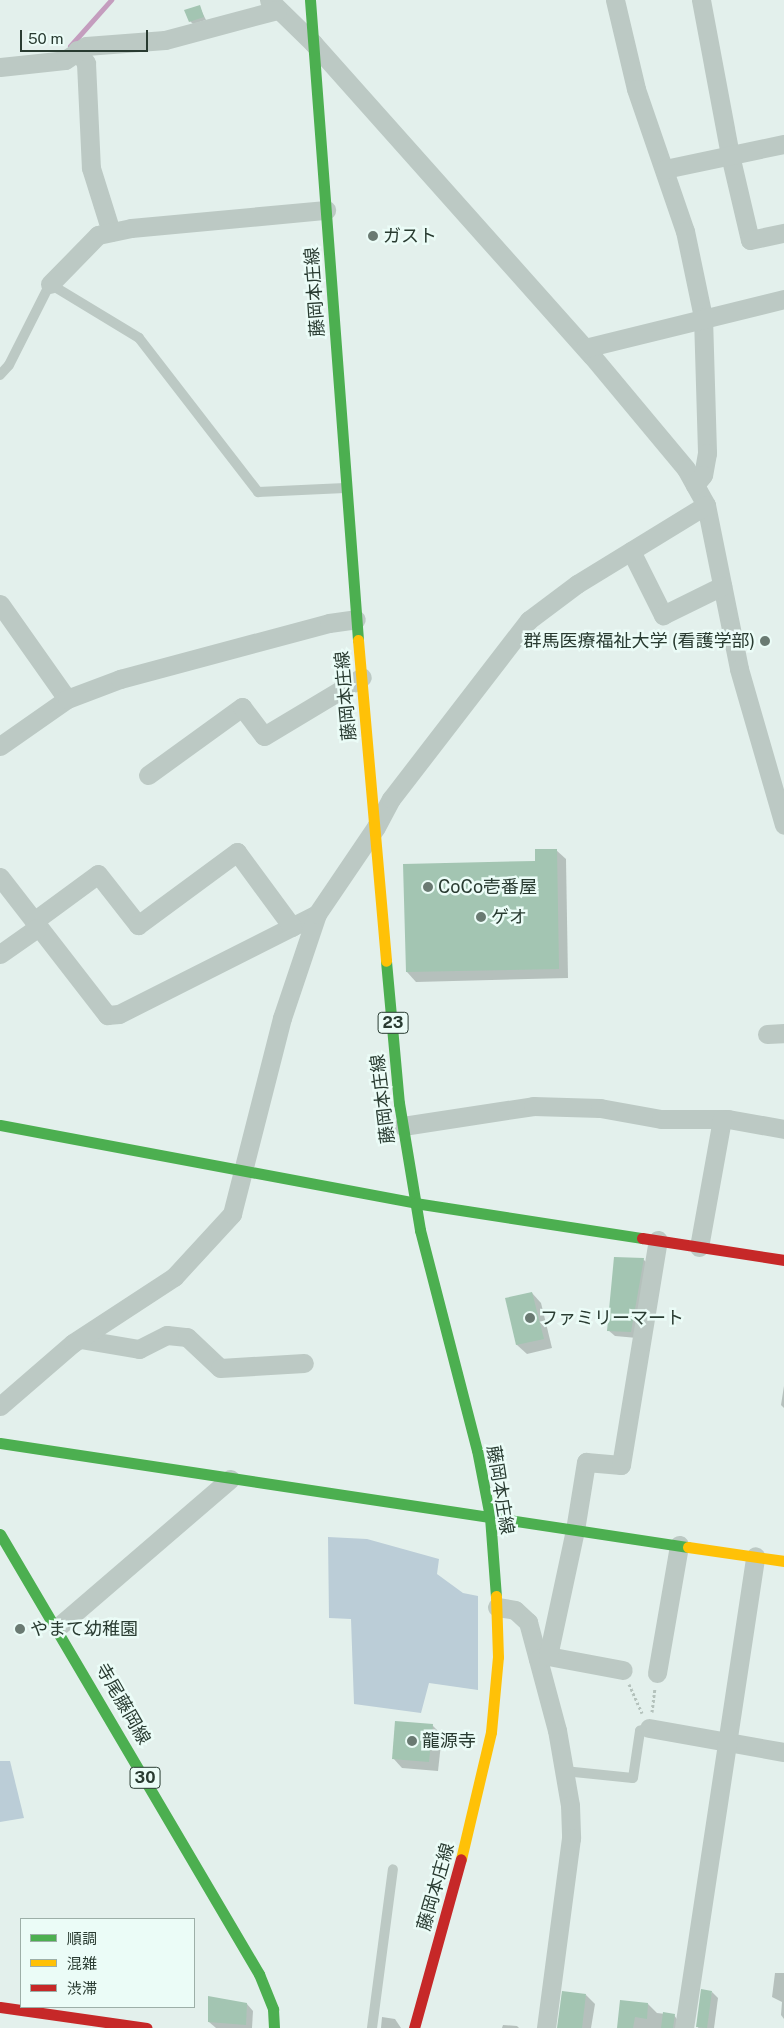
<!DOCTYPE html>
<html>
<head>
<meta charset="utf-8">
<style>
	body { margin:0 }
	#map { position:relative; width:784px; height:2028px; overflow:hidden; background:#e3f0ec; font-family:"Public Sans","Noto Sans JP",sans-serif }
	div>[style] { position:absolute }
	.green>* { inset:0; background:#bbcdd7 }
	.shadow>* { inset:0; background:#0003 }
	.stream>* { height:5px; margin:-2.5px; padding:0 2.5px; transform-origin:2.5px; border-radius:2.5px; background:#c49dbe }
	.building>* { inset:0; background:#a3c5b2 }
	.path>* { height:3px; margin-top:-1.5px; transform-origin:0; background:repeating-linear-gradient(90deg,#b4c2bc 0 2.5px,transparent 0 5px) }
	.lane>* { height:10px; margin:-5px; padding:0 5px; transform-origin:5px; border-radius:5px; background:#bcc9c4 }
	.street>* { height:19px; margin:-9.5px; padding:0 9.5px; transform-origin:9.5px; border-radius:9.5px; background:#bcc9c4 }
	.fast>* { height:11px; margin:-5.5px; padding:0 5.5px; transform-origin:5.5px; border-radius:5.5px; background:#4caf50 }
	.slow>* { height:11px; margin:-5.5px; padding:0 5.5px; transform-origin:5.5px; border-radius:5.5px; background:#ffc107 }
	.jam>* { height:11px; margin:-5.5px; padding:0 5.5px; transform-origin:5.5px; border-radius:5.5px; background:#c62828 }
	.dots>* { width:14px; height:14px; translate:-50% -50%; box-sizing:border-box; border:2px solid #ebfcf7; border-radius:50% }
	span { translate:-50% -50%; white-space:nowrap; text-align:center; line-height:1.15; -webkit-text-stroke:5px #ebfcf7; paint-order:stroke }
	.shield-label span { padding:1px 4px; background:#ebfcf7; border:1px solid; border-radius:4px; -webkit-text-stroke-width:0 }
	.shield-label { font-size:16px; color:#293b31; font-weight:700 }
	.poi-label { font-size:18px; color:#293b31 }
	.left { translate:0 -50%; text-align:left }
	.right { translate:-100% -50%; text-align:right }
	.street-label { font-size:18px; color:#293b31 }
	.legend { position:absolute; left:20px; top:1918px; width:175px; height:90px; box-sizing:border-box; background:#ebfcf7; border:1px solid #9dafa8; margin:0; padding:6px 9px; list-style:none; font-size:15px; color:#293b31 }
	.legend li { display:flex; align-items:center; gap:10px; height:25px }
	.legend b { width:25px; border:1px solid #9dafa8 }
	.scale { position:absolute; left:20px; top:30px; width:128px; height:22px; box-sizing:border-box; border:2px solid #293b31; border-top:0; padding-left:6px; font-size:15px; line-height:18px; white-space:nowrap; color:#293b31; -webkit-text-stroke:4px #ebfcf7; paint-order:stroke }
</style>
</head>
<body>
<div id="map">
	<div class="green">
		<i style="clip-path:polygon(328px 1537px,367px 1539px,439px 1559px,437px 1574px,463px 1593px,478px 1596px,478px 1690px,429px 1683px,421px 1713px,354px 1704px,351px 1619px,329px 1618px)"></i>
		<i style="clip-path:polygon(0 1761px,10px 1761px,24px 1818px,0 1822px)"></i>
	</div>
	<div class="shadow">
		<i style="clip-path:polygon(199px 6px,206px 20px,193px 24px,190px 21px)"></i>
		<i style="clip-path:polygon(556px 850px,566px 859px,568px 978px,416px 982px,407px 972px,536px 862px)"></i>
		<i style="clip-path:polygon(643px 1259px,649px 1265px,637px 1338px,615px 1336px,608px 1330px)"></i>
		<i style="clip-path:polygon(532px 1293px,541px 1303px,552px 1348px,527px 1354px,517px 1345px,506px 1299px)"></i>
		<i style="clip-path:polygon(784px 1386px,784px 1408px,781px 1405px)"></i>
		<i style="clip-path:polygon(432px 1725px,442px 1735px,438px 1771px,402px 1768px,393px 1758px)"></i>
		<i style="clip-path:polygon(775px 1973px,784px 1973px,784px 2019px,781px 2015px,782px 2002px,772px 1997px)"></i>
		<i style="clip-path:polygon(712px 1992px,718px 1998px,714px 2028px,698px 2028px)"></i>
		<i style="clip-path:polygon(586px 1995px,595px 2004px,591px 2028px,558px 2028px)"></i>
		<i style="clip-path:polygon(247px 2004px,253px 2011px,252px 2028px,216px 2028px,209px 2022px)"></i>
		<i style="clip-path:polygon(648px 2004px,657px 2013px,674px 2015px,683px 2028px,618px 2028px)"></i>
		<i style="clip-path:polygon(382px 2017px,395px 2019px,401px 2028px,381px 2028px)"></i>
		<i style="clip-path:polygon(503px 2025px,517px 2026px,519px 2028px,502px 2028px)"></i>
	</div>
	<div class="stream">
		<i style="left:70px;top:46px;width:62px;rotate:-48.3deg"></i>
	</div>
	<div class="building">
		<i style="clip-path:polygon(200px 5px,204px 17px,189px 22px,184px 10px)"></i>
		<i style="clip-path:polygon(535px 849px,557px 849px,559px 969px,406px 972px,403px 864px,535px 861px)"></i>
		<i style="clip-path:polygon(614px 1257px,644px 1258px,631px 1332px,607px 1331px)"></i>
		<i style="clip-path:polygon(532px 1292px,544px 1339px,516px 1345px,505px 1298px)"></i>
		<i style="clip-path:polygon(395px 1721px,433px 1724px,429px 1762px,392px 1759px)"></i>
		<i style="clip-path:polygon(701px 1989px,712px 1991px,707px 2028px,696px 2027px)"></i>
		<i style="clip-path:polygon(562px 1991px,586px 1994px,582px 2028px,557px 2028px)"></i>
		<i style="clip-path:polygon(208px 1996px,247px 2003px,246px 2025px,208px 2022px)"></i>
		<i style="clip-path:polygon(620px 2000px,648px 2003px,647px 2019px,635px 2017px,633px 2028px,617px 2028px)"></i>
		<i style="clip-path:polygon(663px 2012px,675px 2014px,673px 2028px,661px 2028px)"></i>
	</div>
	<div class="path">
		<i style="left:629px;top:1684px;width:32px;rotate:66deg"></i>
		<i style="left:652px;top:1712px;width:23px;rotate:-83deg"></i>
	</div>
	<div class="lane">
		<i style="left:0;top:375px;width:13px;rotate:-48deg"></i>
		<i style="left:9px;top:365px;width:91px;rotate:-63.2deg"></i>
		<i style="left:50px;top:284px;width:104px;rotate:31.2deg"></i>
		<i style="left:139px;top:338px;width:195px;rotate:52.3deg"></i>
		<i style="left:258px;top:492px;width:87px;rotate:-2.6deg"></i>
		<i style="left:564px;top:1771px;width:69px;rotate:5.8deg"></i>
		<i style="left:633px;top:1778px;width:48px;rotate:-81.5deg"></i>
		<i style="left:640px;top:1731px;width:9px;rotate:-18deg"></i>
		<i style="left:372px;top:2028px;width:160px;rotate:-82.5deg"></i>
	</div>
	<div class="street">
		<i style="left:269px;top:0;width:62px;rotate:44.3deg"></i>
		<i style="left:313px;top:43px;width:419px;rotate:48.3deg"></i>
		<i style="left:592px;top:356px;width:147px;rotate:50.2deg"></i>
		<i style="left:686px;top:469px;width:41px;rotate:60.9deg"></i>
		<i style="left:706px;top:505px;width:167px;rotate:78.6deg"></i>
		<i style="left:739px;top:669px;width:162px;rotate:73.9deg"></i>
		<i style="left:615px;top:0;width:91px;rotate:76.7deg"></i>
		<i style="left:636px;top:89px;width:150px;rotate:71deg"></i>
		<i style="left:685px;top:231px;width:88px;rotate:78.2deg"></i>
		<i style="left:703px;top:317px;width:136px;rotate:88.3deg"></i>
		<i style="left:707px;top:453px;width:22px;rotate:100deg"></i>
		<i style="left:703px;top:475px;width:13px;rotate:129deg"></i>
		<i style="left:701px;top:0;width:158px;rotate:79.4deg"></i>
		<i style="left:730px;top:155px;width:87px;rotate:76.8deg"></i>
		<i style="left:750px;top:240px;width:35px;rotate:-12deg"></i>
		<i style="left:77px;top:50px;width:16px;rotate:55deg"></i>
		<i style="left:86px;top:63px;width:105px;rotate:87.3deg"></i>
		<i style="left:91px;top:168px;width:67px;rotate:72.6deg"></i>
		<i style="left:0;top:67px;width:65px;rotate:-6.1deg"></i>
		<i style="left:65px;top:60px;width:25px;rotate:-34deg"></i>
		<i style="left:86px;top:46px;width:79px;rotate:-4.3deg"></i>
		<i style="left:165px;top:40px;width:116px;rotate:-15deg"></i>
		<i style="left:665px;top:169px;width:122px;rotate:-11.9deg"></i>
		<i style="left:50px;top:284px;width:69px;rotate:-45.6deg"></i>
		<i style="left:98px;top:235px;width:34px;rotate:-12deg"></i>
		<i style="left:131px;top:228px;width:196px;rotate:-5.3deg"></i>
		<i style="left:585px;top:348px;width:205px;rotate:-13.8deg"></i>
		<i style="left:631px;top:551px;width:72px;rotate:63.4deg"></i>
		<i style="left:663px;top:615px;width:66px;rotate:-26.2deg"></i>
		<i style="left:0;top:604px;width:116px;rotate:54.8deg"></i>
		<i style="left:0;top:746px;width:82px;rotate:-35deg"></i>
		<i style="left:67px;top:699px;width:57px;rotate:-20.7deg"></i>
		<i style="left:120px;top:679px;width:216px;rotate:-15deg"></i>
		<i style="left:329px;top:623px;width:27px;rotate:-8deg"></i>
		<i style="left:148px;top:775px;width:116px;rotate:-35.9deg"></i>
		<i style="left:242px;top:707px;width:36px;rotate:53deg"></i>
		<i style="left:264px;top:736px;width:114px;rotate:-31deg"></i>
		<i style="left:0;top:877px;width:175px;rotate:52.2deg"></i>
		<i style="left:107px;top:1015px;width:12px;rotate:-5deg"></i>
		<i style="left:119px;top:1014px;width:222px;rotate:-26.8deg"></i>
		<i style="left:34px;top:921px;width:79px;rotate:-36.3deg"></i>
		<i style="left:98px;top:874px;width:65px;rotate:51.9deg"></i>
		<i style="left:138px;top:925px;width:123px;rotate:-36.4deg"></i>
		<i style="left:237px;top:852px;width:93px;rotate:53.7deg"></i>
		<i style="left:0;top:954px;width:45px;rotate:-35.1deg"></i>
		<i style="left:767px;top:1034px;width:17px;rotate:-3deg"></i>
		<i style="left:403px;top:1126px;width:132px;rotate:-8.7deg"></i>
		<i style="left:533px;top:1106px;width:67px;rotate:1.7deg"></i>
		<i style="left:600px;top:1108px;width:62px;rotate:10.2deg"></i>
		<i style="left:661px;top:1119px;width:67px"></i>
		<i style="left:728px;top:1119px;width:57px;rotate:10.1deg"></i>
		<i style="left:699px;top:1247px;width:130px;rotate:-79.8deg"></i>
		<i style="left:80px;top:1339px;width:60px;rotate:9.6deg"></i>
		<i style="left:139px;top:1349px;width:31px;rotate:-27deg"></i>
		<i style="left:167px;top:1335px;width:20px;rotate:6deg"></i>
		<i style="left:187px;top:1337px;width:45px;rotate:43.2deg"></i>
		<i style="left:220px;top:1368px;width:84px;rotate:-3.4deg"></i>
		<i style="left:0;top:1406px;width:96px;rotate:-40.8deg"></i>
		<i style="left:73px;top:1343px;width:121px;rotate:-33.2deg"></i>
		<i style="left:174px;top:1277px;width:86px;rotate:-47.4deg"></i>
		<i style="left:232px;top:1214px;width:202px;rotate:-75.7deg"></i>
		<i style="left:282px;top:1018px;width:110px;rotate:-71.4deg"></i>
		<i style="left:317px;top:914px;width:105px;rotate:-55.9deg"></i>
		<i style="left:376px;top:827px;width:32px;rotate:-62deg"></i>
		<i style="left:391px;top:799px;width:226px;rotate:-52.4deg"></i>
		<i style="left:529px;top:620px;width:60px;rotate:-36.9deg"></i>
		<i style="left:577px;top:584px;width:151px;rotate:-31.5deg"></i>
		<i style="left:497px;top:1607px;width:18px;rotate:9deg"></i>
		<i style="left:515px;top:1610px;width:18px;rotate:43deg"></i>
		<i style="left:528px;top:1622px;width:112px;rotate:75deg"></i>
		<i style="left:557px;top:1730px;width:76px;rotate:80.2deg"></i>
		<i style="left:570px;top:1805px;width:33px;rotate:88deg"></i>
		<i style="left:571px;top:1838px;width:192px;rotate:97.5deg"></i>
		<i style="left:58px;top:1627px;width:227px;rotate:-40.7deg"></i>
		<i style="left:548px;top:1656px;width:76px;rotate:10.6deg"></i>
		<i style="left:538px;top:1659px;width:10px;rotate:-17deg"></i>
		<i style="left:548px;top:1656px;width:129px;rotate:-77.9deg"></i>
		<i style="left:575px;top:1530px;width:69px;rotate:-80.8deg"></i>
		<i style="left:586px;top:1462px;width:35px;rotate:5deg"></i>
		<i style="left:621px;top:1465px;width:228px;rotate:-80.7deg"></i>
		<i style="left:657px;top:1673px;width:130px;rotate:-80.2deg"></i>
		<i style="left:649px;top:1728px;width:137px;rotate:10.1deg"></i>
		<i style="left:684px;top:2028px;width:477px;rotate:-81.4deg"></i>
	</div>
	<div class="fast">
		<i style="left:310px;top:0;width:642px;rotate:85.71deg"></i>
		<i style="left:386px;top:961px;width:143px;rotate:84.8deg"></i>
		<i style="left:399px;top:1103px;width:129px;rotate:80.6deg"></i>
		<i style="left:420px;top:1230px;width:227px;rotate:75.5deg"></i>
		<i style="left:477px;top:1450px;width:68px;rotate:79deg"></i>
		<i style="left:490px;top:1517px;width:79px;rotate:85.7deg"></i>
		<i style="left:0;top:1125px;width:422px;rotate:10.6deg"></i>
		<i style="left:415px;top:1203px;width:230px;rotate:8.8deg"></i>
		<i style="left:0;top:1443px;width:696px;rotate:8.6deg"></i>
		<i style="left:0;top:1534px;width:511px;rotate:59.52deg"></i>
		<i style="left:259px;top:1974px;width:38px;rotate:68deg"></i>
		<i style="left:273px;top:2009px;width:19px;rotate:87deg"></i>
	</div>
	<div class="slow">
		<i style="left:358px;top:640px;width:322px;rotate:85deg"></i>
		<i style="left:688px;top:1547px;width:97px;rotate:8.3deg"></i>
		<i style="left:461px;top:1859px;width:130px;rotate:-76.7deg"></i>
		<i style="left:491px;top:1732px;width:75px;rotate:-84.7deg"></i>
		<i style="left:498px;top:1657px;width:61px;rotate:-91.9deg"></i>
	</div>
	<div class="jam">
		<i style="left:642px;top:1238px;width:144px;rotate:8.8deg"></i>
		<i style="left:0;top:2007px;width:148px;rotate:8.1deg"></i>
		<i style="left:414px;top:2028px;width:175px;rotate:-74.5deg"></i>
	</div>
	<div class="dots">
		<i style="left:373px;top:236px;background:#6a7a72"></i>
		<i style="left:765px;top:641px;background:#6a7a72"></i>
		<i style="left:428px;top:887px;background:#6a7a72"></i>
		<i style="left:481px;top:917px;background:#6a7a72"></i>
		<i style="left:530px;top:1318px;background:#6a7a72"></i>
		<i style="left:20px;top:1629px;background:#6a7a72"></i>
		<i style="left:412px;top:1741px;background:#6a7a72"></i>
	</div>
	<div class="shield-label">
		<span style="left:393px;top:1023px">23</span>
		<span style="left:145px;top:1778px">30</span>
	</div>
	<div class="poi-label">
		<span class="left" style="left:383px;top:236px">ガスト</span>
		<span class="right" style="left:755px;top:641px">群馬医療福祉大学 (看護学部)</span>
		<span class="left" style="left:438px;top:887px">CoCo壱番屋</span>
		<span class="left" style="left:491px;top:917px">ゲオ</span>
		<span class="left" style="left:540px;top:1318px">ファミリーマート</span>
		<span class="left" style="left:30px;top:1629px">やまて幼稚園</span>
		<span class="left" style="left:422px;top:1741px">龍源寺</span>
	</div>
	<div class="street-label">
		<span style="left:315px;top:292px;rotate:-94deg">藤岡本庄線</span>
		<span style="left:346px;top:696px;rotate:-95deg">藤岡本庄線</span>
		<span style="left:383px;top:1099px;rotate:-97deg">藤岡本庄線</span>
		<span style="left:500px;top:1490px;rotate:81deg">藤岡本庄線</span>
		<span style="left:123px;top:1704px;rotate:60deg">寺尾藤岡線</span>
		<span style="left:436px;top:1887px;rotate:-74deg">藤岡本庄線</span>
	</div>
	<ul class="legend">
	<li><b style="height:6px;background:#4caf50"></b>順調</li>
	<li><b style="height:6px;background:#ffc107"></b>混雑</li>
	<li><b style="height:6px;background:#c62828"></b>渋滞</li>
	</ul>
	<div class="scale">50 m</div>
</div>
</body>
</html>
